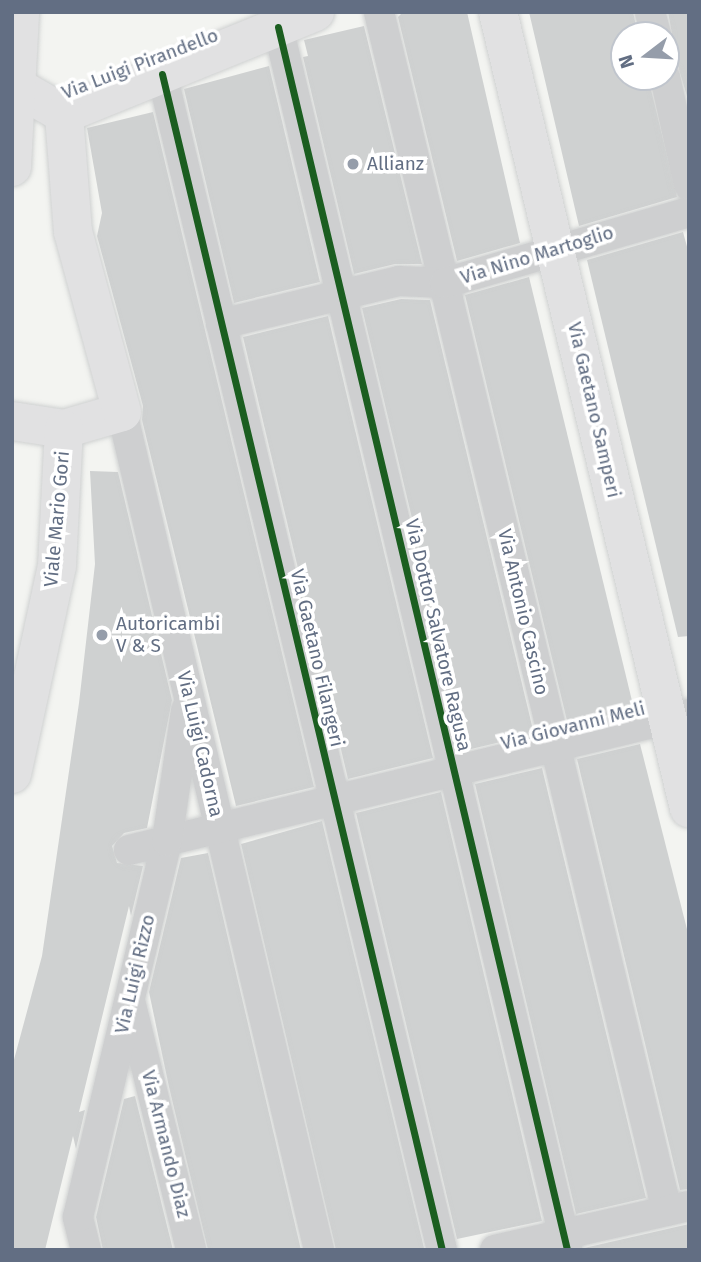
<!DOCTYPE html>
<html>
<head>
<meta charset="utf-8">
<style>
	body { margin:0 }
	#map { position:relative; width:701px; height:1262px; overflow:hidden; background:#f3f4f1; font-family:"Fira Sans",sans-serif }
	div>[style] { position:absolute }
	.building>* { inset:0; background:#cfd1d1 }
	.roads { filter:drop-shadow(0 0 2px #cfd1d1) drop-shadow(0 0 2px #cfd1d1) }
	.street>* { height:30px; margin:-15px; padding:0 15px; transform-origin:15px; border-radius:15px; background:#cecfd0 }
	.secondary>* { height:38px; margin:-19px; padding:0 19px; transform-origin:19px; border-radius:19px; background:#e1e1e2 }
	.cycleway>* { height:7px; margin:-3.5px; padding:0 3.5px; transform-origin:3.5px; border-radius:3.5px; background:#1b5e20 }
	.dots>* { width:19px; height:19px; translate:-50% -50%; box-sizing:border-box; border:4px solid #fff; border-radius:50% }
	span { translate:-50% -50%; white-space:nowrap; text-align:center; line-height:1.15; -webkit-text-stroke:7px #fff; paint-order:stroke }
	.street-label { font-size:19px; color:#626e83 }
	.poi-label { font-size:19px; color:#626e83 }
	.left { translate:0 -50%; text-align:left }
	.frame { position:absolute; inset:0; border:14px solid #626e83; pointer-events:none }
	.north { position:absolute; left:610px; top:21px; width:70px; height:70px; box-sizing:border-box; background:#fff; border:2px solid #c0c5cd; border-radius:50%; rotate:253deg; font-size:19px; font-weight:700; line-height:28px; text-align:center; color:#626e83 }
	.north::after { content:''; display:block; margin:auto; width:24px; height:32px; background:#959daa; clip-path:polygon(50% 0,100% 100%,50% 72%,0 100%) }
</style>
</head>
<body>
<div id="map">
	<div class="building">
		<i style="clip-path:polygon(403px 12px,467px 12px,520px 243px,457px 261px,398px 17px)"></i>
		<i style="clip-path:polygon(529px 12px,633px 12px,638px 35px,624px 35px,624px 77px,648px 77px,677px 197px,579px 226px)"></i>
		<i style="clip-path:polygon(668px 12px,689px 12px,689px 103px,678px 66px,666px 60px,666px 49px,673px 39px)"></i>
		<i style="clip-path:polygon(364px 26px,422px 264px,395px 264px,354px 274px,303px 57px,308px 56px,304px 40px)"></i>
		<i style="clip-path:polygon(269px 66px,320px 282px,234px 303px,184px 89px)"></i>
		<i style="clip-path:polygon(153px 112px,314px 787px,236px 806px,142px 420px,143px 406px,97px 236px,102px 213px,87px 128px)"></i>
		<i style="clip-path:polygon(683px 232px,689px 254px,689px 636px,678px 637px,587px 260px)"></i>
		<i style="clip-path:polygon(529px 277px,634px 709px,568px 725px,465px 295px)"></i>
		<i style="clip-path:polygon(401px 299px,430px 300px,534px 734px,467px 750px,362px 308px)"></i>
		<i style="clip-path:polygon(328px 316px,433px 758px,348px 779px,243px 337px)"></i>
		<i style="clip-path:polygon(90px 471px,118px 472px,172px 700px,147px 828px,124px 833px,112px 846px,117px 863px,143px 866px,131px 916px,129px 906px,79px 1112px,85px 1110px,76px 1149px,73px 1136px,45px 1250px,12px 1250px,12px 1067px,42px 956px,79px 703px,95px 564px)"></i>
		<i style="clip-path:polygon(640px 744px,689px 937px,689px 1189px,680px 1190px,577px 759px)"></i>
		<i style="clip-path:polygon(542px 768px,646px 1198px,576px 1214px,475px 784px)"></i>
		<i style="clip-path:polygon(441px 792px,542px 1221px,457px 1239px,356px 813px)"></i>
		<i style="clip-path:polygon(322px 821px,424px 1248px,418px 1250px,336px 1250px,241px 844px)"></i>
		<i style="clip-path:polygon(208px 853px,301px 1250px,208px 1250px,169px 1087px,149px 992px,181px 858px)"></i>
		<i style="clip-path:polygon(135px 1096px,173px 1250px,103px 1250px,96px 1217px,124px 1099px)"></i>
		<i style="clip-path:polygon(689px 1224px,689px 1250px,584px 1250px,584px 1248px)"></i>
	</div>
	<div class="roads">
		<div class="street">
			<i style="left:379px;top:12px;width:1233px;rotate:76.49deg"></i>
			<i style="left:650px;top:12px;width:24px;rotate:75deg"></i>
			<i style="left:278px;top:27px;width:1257px;rotate:76.7deg"></i>
			<i style="left:162px;top:74px;width:1209px;rotate:76.61deg"></i>
			<i style="left:665px;top:77px;width:111px;rotate:77.5deg"></i>
			<i style="left:221px;top:324px;width:183px;rotate:-13.6deg"></i>
			<i style="left:399px;top:281px;width:46px;rotate:2.5deg"></i>
			<i style="left:445px;top:283px;width:254px;rotate:-16.2deg"></i>
			<i style="left:122px;top:412px;width:861px;rotate:76.77deg"></i>
			<i style="left:129px;top:850px;width:576px;rotate:-13.65deg"></i>
			<i style="left:131px;top:1005px;width:252px;rotate:76.2deg"></i>
			<i style="left:86px;top:1250px;width:34px;rotate:-104deg"></i>
			<i style="left:78px;top:1217px;width:386px;rotate:-76.7deg"></i>
			<i style="left:167px;top:841px;width:132px;rotate:-81.7deg"></i>
			<i style="left:495px;top:1250px;width:199px;rotate:-12.8deg"></i>
		</div>
		<div class="secondary">
			<i style="left:498px;top:12px;width:819px;rotate:76.51deg"></i>
			<i style="left:17px;top:87px;width:54px;rotate:29.9deg"></i>
			<i style="left:64px;top:114px;width:271px;rotate:-22.1deg"></i>
			<i style="left:12px;top:167px;width:155px;rotate:-87deg"></i>
			<i style="left:12px;top:421px;width:53px;rotate:8.7deg"></i>
			<i style="left:64px;top:429px;width:60px;rotate:-16.3deg"></i>
			<i style="left:122px;top:412px;width:187px;rotate:-105.2deg"></i>
			<i style="left:73px;top:232px;width:118px;rotate:-94.4deg"></i>
			<i style="left:12px;top:774px;width:213px;rotate:-77.8deg"></i>
			<i style="left:57px;top:566px;width:137px;rotate:-87.1deg"></i>
		</div>
	</div>
	<div class="cycleway">
		<i style="left:278px;top:27px;width:1257px;rotate:76.7deg"></i>
		<i style="left:162px;top:74px;width:1209px;rotate:76.61deg"></i>
	</div>
	<div class="dots">
		<i style="left:353px;top:164px;background:#959daa"></i>
		<i style="left:102px;top:635px;background:#959daa"></i>
	</div>
	<div class="street-label">
		<span style="left:140px;top:64px;rotate:-21deg">Via Luigi Pirandello</span>
		<span style="left:537px;top:255px;rotate:-17deg">Via Nino Martoglio</span>
		<span style="left:594px;top:410px;rotate:77deg">Via Gaetano Samperi</span>
		<span style="left:57px;top:519px;rotate:-85deg">Viale Mario Gori</span>
		<span style="left:523px;top:612px;rotate:77deg">Via Antonio Cascino</span>
		<span style="left:438px;top:635px;rotate:77deg">Via Dottor Salvatore Ragusa</span>
		<span style="left:317px;top:658px;rotate:77deg">Via Gaetano Filangeri</span>
		<span style="left:573px;top:726px;rotate:-14deg">Via Giovanni Meli</span>
		<span style="left:200px;top:744px;rotate:77deg">Via Luigi Cadorna</span>
		<span style="left:135px;top:974px;rotate:-77deg">Via Luigi Rizzo</span>
		<span style="left:166px;top:1144px;rotate:76deg">Via Armando Diaz</span>
	</div>
	<div class="poi-label">
		<span class="left" style="left:367px;top:164px">Allianz</span>
		<span class="left" style="left:116px;top:635px">Autoricambi<br>V &amp; S</span>
	</div>
	<div class="frame"></div>
	<div class="north">N</div>
</div>
</body>
</html>
